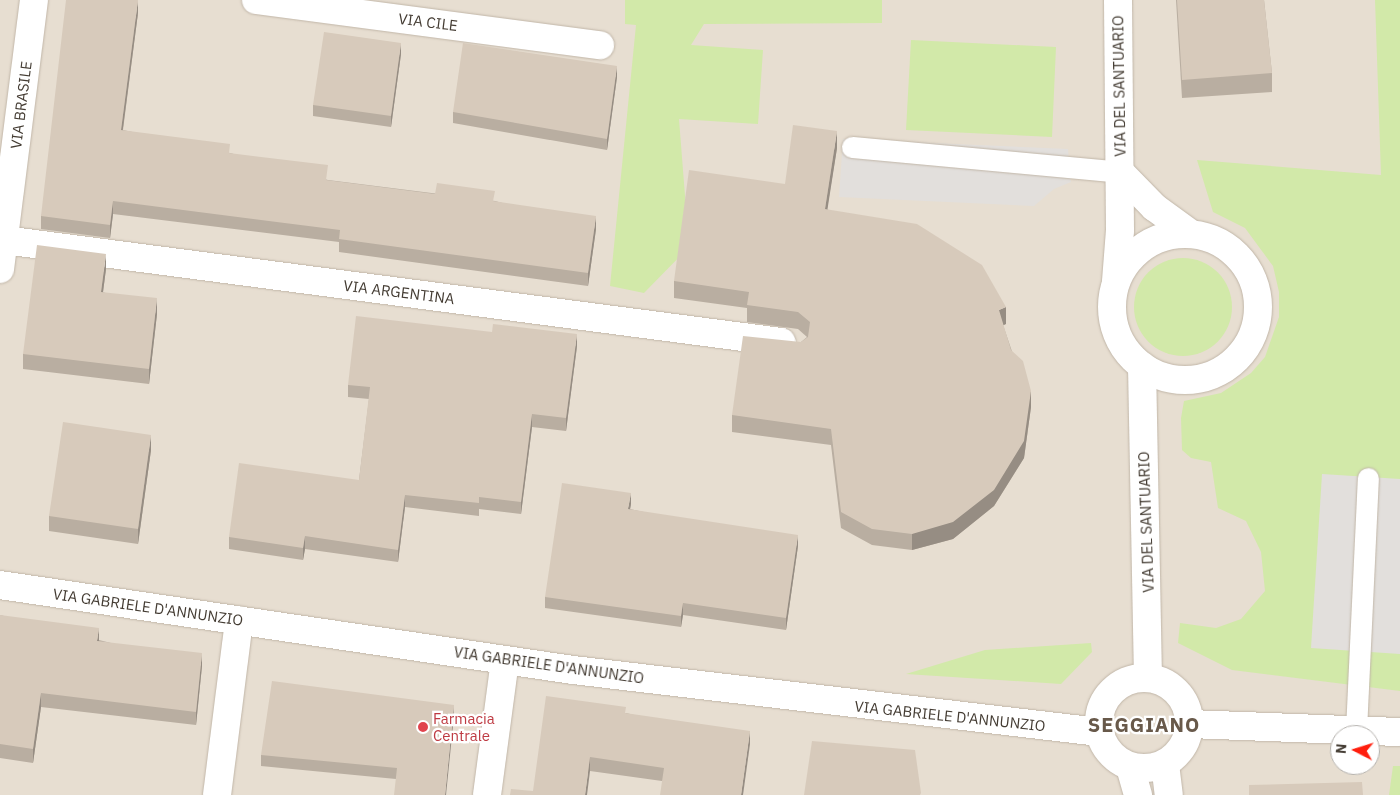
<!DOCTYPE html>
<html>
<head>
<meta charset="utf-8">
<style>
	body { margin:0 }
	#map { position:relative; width:1400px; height:795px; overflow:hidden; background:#f2ece3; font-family:"IBM Plex Sans",sans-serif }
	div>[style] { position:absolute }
	.residential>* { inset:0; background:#e7ded1 }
	.green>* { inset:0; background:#d2e9a9 }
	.round { border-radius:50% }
	.parking>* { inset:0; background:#e2dfdc }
	.roads { filter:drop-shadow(0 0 1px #c1b6a8) drop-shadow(0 0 1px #c1b6a8) }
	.lane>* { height:21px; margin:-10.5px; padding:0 10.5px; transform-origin:10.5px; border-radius:10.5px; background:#fff }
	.street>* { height:28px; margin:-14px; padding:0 14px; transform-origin:14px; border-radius:14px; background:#fff }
	.street>.ring { margin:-14px; padding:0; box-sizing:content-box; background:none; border:28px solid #fff; border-radius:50% }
	.wall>* { inset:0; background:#b9aea1 }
	.shaded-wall>* { inset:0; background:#968d83 }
	.building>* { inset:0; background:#d7cabb }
	.dots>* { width:14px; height:14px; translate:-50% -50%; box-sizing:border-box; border:2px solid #fff; border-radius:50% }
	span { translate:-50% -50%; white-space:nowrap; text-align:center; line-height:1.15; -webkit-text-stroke:4.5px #fff; paint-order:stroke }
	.street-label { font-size:15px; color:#443c33 }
	.health-label { font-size:15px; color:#be3a42 }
	.left { translate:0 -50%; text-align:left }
	.district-label { font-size:20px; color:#68594a; font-weight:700; letter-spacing:1px }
	.north { position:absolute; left:1330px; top:725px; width:50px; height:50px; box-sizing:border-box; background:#fff; border:1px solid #b4b1ad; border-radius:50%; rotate:275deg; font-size:14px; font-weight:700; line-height:20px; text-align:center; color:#443c33 }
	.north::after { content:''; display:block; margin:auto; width:18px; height:22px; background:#ff1e0d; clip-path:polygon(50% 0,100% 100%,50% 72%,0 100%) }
</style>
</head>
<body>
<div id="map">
	<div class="residential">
		<i style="clip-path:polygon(evenodd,0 0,1400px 0,1400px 795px,0 795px,0 0,1340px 735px,1370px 735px,1370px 765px,1340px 765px,1340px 735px)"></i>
	</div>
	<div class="green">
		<i style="clip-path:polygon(625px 0,882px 0,882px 23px,704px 24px,691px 45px,763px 50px,758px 124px,679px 119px,689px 247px,644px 293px,610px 286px,636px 25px,625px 24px)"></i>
		<i style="clip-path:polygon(1375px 0,1400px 0,1400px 691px,1232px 670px,1178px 643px,1180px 623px,1216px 628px,1241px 619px,1265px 591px,1261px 552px,1246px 521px,1218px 508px,1211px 462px,1191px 458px,1182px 450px,1181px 418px,1184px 401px,1221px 393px,1251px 373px,1265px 357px,1279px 317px,1279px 292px,1273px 266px,1245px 228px,1213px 212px,1197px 160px,1381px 175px)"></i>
		<i style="clip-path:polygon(911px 40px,1056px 47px,1052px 137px,906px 130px)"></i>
		<i class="round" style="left:1134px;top:258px;width:98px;height:98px"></i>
		<i style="clip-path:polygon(1091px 643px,1092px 652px,1061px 684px,906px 674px,985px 650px)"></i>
		<i style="clip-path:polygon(1393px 766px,1400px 766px,1400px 795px,1389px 795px)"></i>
	</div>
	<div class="parking">
		<i style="clip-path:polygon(843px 139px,1068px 149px,1071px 182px,1054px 189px,1034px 206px,839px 197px)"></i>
		<i style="clip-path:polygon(1322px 474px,1400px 479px,1400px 654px,1311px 648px)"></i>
	</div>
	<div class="roads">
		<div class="lane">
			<i style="left:852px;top:147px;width:269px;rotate:5.3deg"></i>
			<i style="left:1356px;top:730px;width:252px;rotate:-87.3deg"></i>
		</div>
		<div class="street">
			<i style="left:256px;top:0;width:347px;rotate:7.5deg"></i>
			<i style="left:1120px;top:172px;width:49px;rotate:45.8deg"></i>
			<i style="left:1154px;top:207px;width:46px;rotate:36.1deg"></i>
			<i class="ring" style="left:1112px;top:234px;width:118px;height:118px"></i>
			<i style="left:4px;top:240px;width:784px;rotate:7.48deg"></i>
			<i style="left:0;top:269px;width:271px;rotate:-82.8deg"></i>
			<i style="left:1116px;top:281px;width:51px;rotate:-85.5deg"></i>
			<i style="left:1120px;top:230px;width:230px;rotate:-90.5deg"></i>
			<i style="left:1142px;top:366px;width:311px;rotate:88.9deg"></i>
			<i style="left:0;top:585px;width:579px;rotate:8.44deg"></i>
			<i style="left:573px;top:670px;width:530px;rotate:6.72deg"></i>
			<i class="ring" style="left:1099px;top:678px;width:62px;height:62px"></i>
			<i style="left:1190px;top:724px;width:210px;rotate:2.2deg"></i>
			<i style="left:1165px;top:764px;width:31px;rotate:83deg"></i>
			<i style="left:1130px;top:767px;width:29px;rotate:74deg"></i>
			<i style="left:217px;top:795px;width:176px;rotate:-82.8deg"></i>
			<i style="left:487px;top:795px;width:136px;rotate:-82.4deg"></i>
		</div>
	</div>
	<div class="wall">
		<i style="clip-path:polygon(1176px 0,1264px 0,1272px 73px,1272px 92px,1182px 98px)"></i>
		<i style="clip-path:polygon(138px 13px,123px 130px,230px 153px,328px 180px,495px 201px,596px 229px,588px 286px,339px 252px,339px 242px,113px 214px,110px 238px,41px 229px,41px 216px)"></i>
		<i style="clip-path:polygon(401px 54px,391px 127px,313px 116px,313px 105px)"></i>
		<i style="clip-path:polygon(617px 77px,607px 150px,453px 123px,453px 112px)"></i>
		<i style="clip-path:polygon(837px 148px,827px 209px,1006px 324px,1003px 325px,1031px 407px,1024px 458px,994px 506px,953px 539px,912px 550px,872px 545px,841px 528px,831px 445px,732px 432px,732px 415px,801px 342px,807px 337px,798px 329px,747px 322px,747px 308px,674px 298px,674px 281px,785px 184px)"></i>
		<i style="clip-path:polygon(106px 269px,103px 292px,157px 314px,149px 384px,23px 369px,23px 354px)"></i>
		<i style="clip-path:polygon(577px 346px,566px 431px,532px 427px,521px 514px,479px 509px,479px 516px,405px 507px,398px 562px,305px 549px,303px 560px,229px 549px,229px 537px,359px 480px,369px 399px,348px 397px,348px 385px)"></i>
		<i style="clip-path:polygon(151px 450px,138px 544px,49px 531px,49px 516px)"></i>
		<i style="clip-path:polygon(631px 504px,630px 509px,798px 546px,786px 630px,683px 615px,681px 627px,545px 608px,545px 597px)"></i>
		<i style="clip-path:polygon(0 615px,202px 666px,196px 725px,41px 707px,33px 763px,0 758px)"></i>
		<i style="clip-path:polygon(626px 713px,750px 744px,662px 781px,590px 771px,533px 791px)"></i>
		<i style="clip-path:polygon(454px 716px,396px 779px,261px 766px,261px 755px)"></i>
	</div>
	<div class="shaded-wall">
		<i style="clip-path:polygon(138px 0,138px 13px,121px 143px,121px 130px)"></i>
		<i style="clip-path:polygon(401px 43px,401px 54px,391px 127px,391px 116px)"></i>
		<i style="clip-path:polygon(617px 66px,617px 77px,607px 150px,607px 139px)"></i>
		<i style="clip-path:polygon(837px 131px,837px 148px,825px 225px,825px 209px)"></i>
		<i style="clip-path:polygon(113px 201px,113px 214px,110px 238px,110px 225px)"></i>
		<i style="clip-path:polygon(596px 216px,596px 229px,588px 286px,588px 273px)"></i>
		<i style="clip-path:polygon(106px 254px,106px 269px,101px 307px,101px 292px)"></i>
		<i style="clip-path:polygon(157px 298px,157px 314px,149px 384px,149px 369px)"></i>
		<i style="clip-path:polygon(1006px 307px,1006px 324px,999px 327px,999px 310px)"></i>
		<i style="clip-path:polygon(577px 334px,577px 346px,566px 431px,566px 418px)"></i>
		<i style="clip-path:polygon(1031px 391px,1031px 407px,1024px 458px,994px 506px,953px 539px,912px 550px,912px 534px)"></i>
		<i style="clip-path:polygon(532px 414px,532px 427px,521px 514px,521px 502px)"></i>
		<i style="clip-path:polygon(151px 435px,151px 450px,138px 544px,138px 529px)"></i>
		<i style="clip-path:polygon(631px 493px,631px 504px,628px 520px,628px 509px)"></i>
		<i style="clip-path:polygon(405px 495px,405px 507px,398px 562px,398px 550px)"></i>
		<i style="clip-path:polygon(798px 535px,798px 546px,786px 630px,786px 618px)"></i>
		<i style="clip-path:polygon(305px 536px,305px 549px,303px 560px,303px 548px)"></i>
		<i style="clip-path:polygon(683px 603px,683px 615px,681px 627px,681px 616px)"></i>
		<i style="clip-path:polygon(99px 628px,99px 641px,97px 641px)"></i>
		<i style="clip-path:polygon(202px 653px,202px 666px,196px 725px,196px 712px)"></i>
		<i style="clip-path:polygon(41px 693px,41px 707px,33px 763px,33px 749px)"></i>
		<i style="clip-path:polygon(454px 705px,454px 716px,446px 795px,445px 795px)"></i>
		<i style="clip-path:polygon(750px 731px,750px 744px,743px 795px,741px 795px)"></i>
		<i style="clip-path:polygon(590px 757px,590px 771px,587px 795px,585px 795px)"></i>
	</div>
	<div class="building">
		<i style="clip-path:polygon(66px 0,138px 0,121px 130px,230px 144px,229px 153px,328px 165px,326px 180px,435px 194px,437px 183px,495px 191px,493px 201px,596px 216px,588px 273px,339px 239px,340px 230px,113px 201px,110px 225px,41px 216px)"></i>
		<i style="clip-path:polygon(1177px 0,1264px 0,1272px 73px,1182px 80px)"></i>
		<i style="clip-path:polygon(324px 32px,401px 43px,391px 116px,313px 105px)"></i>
		<i style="clip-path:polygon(463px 43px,617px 66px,607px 139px,453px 112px)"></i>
		<i style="clip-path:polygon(793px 125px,837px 131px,825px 209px,917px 224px,982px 265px,1006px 307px,999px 310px,1011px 350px,1023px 361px,1031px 391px,1024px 441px,994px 490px,953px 522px,912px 534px,872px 529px,841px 512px,831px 429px,732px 415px,743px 336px,801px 342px,808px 337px,810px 322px,798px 312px,747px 305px,749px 292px,674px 281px,689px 170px,785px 184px)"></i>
		<i style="clip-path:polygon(37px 245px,106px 254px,101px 292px,157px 298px,149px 369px,23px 354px)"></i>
		<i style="clip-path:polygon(356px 316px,492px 332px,493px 324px,577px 334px,566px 418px,532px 414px,521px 502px,479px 497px,479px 503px,405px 495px,398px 550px,305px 536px,303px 548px,229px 537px,239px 463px,359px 480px,370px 387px,348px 385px)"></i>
		<i style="clip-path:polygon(63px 422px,151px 435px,138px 529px,49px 516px)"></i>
		<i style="clip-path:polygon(562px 483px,631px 493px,628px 509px,798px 535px,786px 618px,683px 603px,681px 616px,545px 597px)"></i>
		<i style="clip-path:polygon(0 615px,99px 628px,97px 641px,202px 653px,196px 712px,41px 693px,33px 749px,0 744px)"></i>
		<i style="clip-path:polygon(272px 681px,454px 705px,445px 795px,394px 795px,397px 768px,261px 755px)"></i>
		<i style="clip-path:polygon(546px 696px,626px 707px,625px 713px,750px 731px,741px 795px,660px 795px,664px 768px,590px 757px,585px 795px,510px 795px,511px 789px,533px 791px)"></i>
		<i style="clip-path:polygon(812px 741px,915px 750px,921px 793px,920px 795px,804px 795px)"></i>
		<i style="clip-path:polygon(1362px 782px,1363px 795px,1249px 795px,1249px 785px)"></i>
	</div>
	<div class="dots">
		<i style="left:423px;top:727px;background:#e0444e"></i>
	</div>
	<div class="street-label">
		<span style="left:428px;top:22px;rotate:7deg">VIA CILE</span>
		<span style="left:1119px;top:86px;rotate:-91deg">VIA DEL SANTUARIO</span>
		<span style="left:21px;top:105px;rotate:-83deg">VIA BRASILE</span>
		<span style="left:399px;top:292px;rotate:7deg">VIA ARGENTINA</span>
		<span style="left:1146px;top:522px;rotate:-92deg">VIA DEL SANTUARIO</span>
		<span style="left:148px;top:607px;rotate:8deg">VIA GABRIELE D'ANNUNZIO</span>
		<span style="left:549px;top:665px;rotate:8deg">VIA GABRIELE D'ANNUNZIO</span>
		<span style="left:950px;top:716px;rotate:6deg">VIA GABRIELE D'ANNUNZIO</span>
	</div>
	<div class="health-label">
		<span class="left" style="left:433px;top:727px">Farmacia<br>Centrale</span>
	</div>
	<div class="district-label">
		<span style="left:1144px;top:724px">SEGGIANO</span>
	</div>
	<div class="north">N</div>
</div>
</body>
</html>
